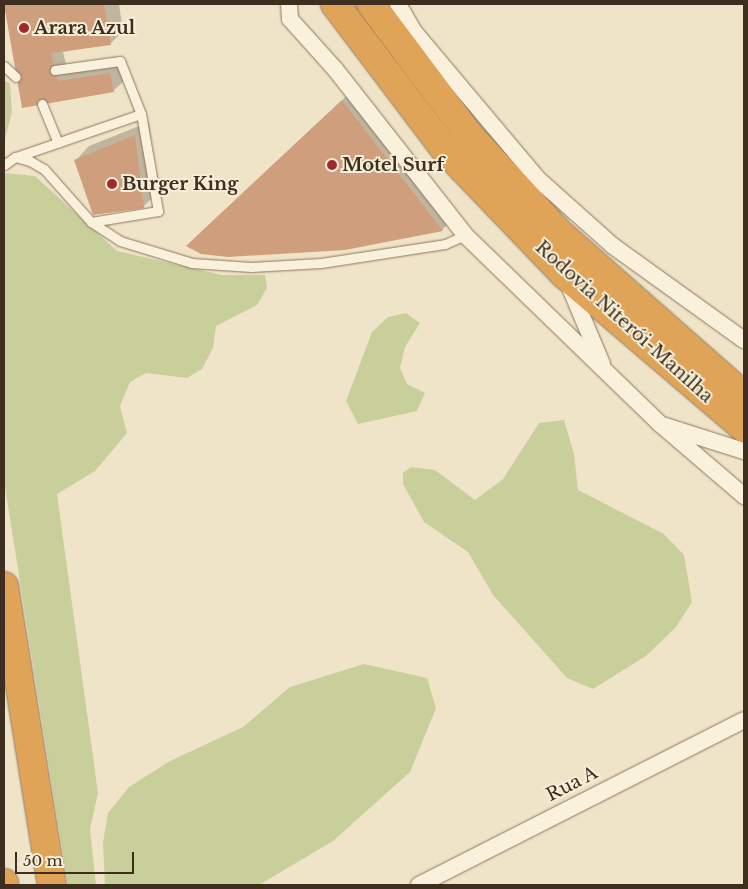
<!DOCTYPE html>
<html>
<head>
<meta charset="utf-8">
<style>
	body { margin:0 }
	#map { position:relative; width:748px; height:889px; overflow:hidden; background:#f0e4c8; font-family:"Libre Baskerville",serif }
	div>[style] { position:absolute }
	.green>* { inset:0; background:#c9cf9b }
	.shadow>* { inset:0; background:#0003 }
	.building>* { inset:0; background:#cf9f7d }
	.roads { filter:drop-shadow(0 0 1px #8d765c) drop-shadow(0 0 1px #8d765c) }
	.lane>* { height:9px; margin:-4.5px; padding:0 4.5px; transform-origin:4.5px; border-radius:4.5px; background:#faf1dc }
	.street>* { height:16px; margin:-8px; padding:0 8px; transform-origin:8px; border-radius:8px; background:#faf1dc }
	.highway>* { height:28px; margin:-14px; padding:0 14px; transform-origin:14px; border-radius:14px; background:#e0a458 }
	.dots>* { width:14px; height:14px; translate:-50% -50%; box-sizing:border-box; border:2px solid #f7eed8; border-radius:50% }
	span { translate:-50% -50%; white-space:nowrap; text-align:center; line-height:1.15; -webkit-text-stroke:4px #f7eed8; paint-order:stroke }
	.poi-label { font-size:18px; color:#3d2e20; font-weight:700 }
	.left { translate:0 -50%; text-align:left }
	.street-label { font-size:18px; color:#3d2e20 }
	.frame { position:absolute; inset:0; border:5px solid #3d2e20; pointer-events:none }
	.scale { position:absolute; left:15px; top:852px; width:119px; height:22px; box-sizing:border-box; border:2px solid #3d2e20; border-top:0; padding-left:6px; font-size:15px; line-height:18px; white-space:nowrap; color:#3d2e20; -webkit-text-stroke:4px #f7eed8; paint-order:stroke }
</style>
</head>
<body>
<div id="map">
	<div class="green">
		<i style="clip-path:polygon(4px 80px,10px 84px,12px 112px,4px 143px)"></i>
		<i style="clip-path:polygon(4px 173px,35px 176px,117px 251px,222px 275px,265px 275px,267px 288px,257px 305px,216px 326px,213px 348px,202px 369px,187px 378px,146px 373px,130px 382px,120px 406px,127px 433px,95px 471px,57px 494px,98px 793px,90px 829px,96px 885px,68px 885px,5px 487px)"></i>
		<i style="clip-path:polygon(406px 313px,420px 323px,405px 347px,400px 368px,407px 384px,425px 393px,417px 411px,358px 424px,346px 401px,372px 332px,388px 317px)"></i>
		<i style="clip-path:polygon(564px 420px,574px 454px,578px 490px,664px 534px,684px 555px,692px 602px,676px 627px,646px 656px,593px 689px,567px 678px,493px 595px,468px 552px,424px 522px,403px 484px,403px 473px,411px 467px,435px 470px,475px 500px,503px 479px,539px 423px)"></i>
		<i style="clip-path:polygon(364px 664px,427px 678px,436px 708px,410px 772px,333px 841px,259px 885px,105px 885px,103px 843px,108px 813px,129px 787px,170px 761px,243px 727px,290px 687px)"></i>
	</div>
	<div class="shadow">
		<i style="clip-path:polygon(4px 4px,119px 4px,123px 31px,110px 44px,63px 52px,68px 72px,120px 63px,124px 81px,113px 91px,23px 106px)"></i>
		<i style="clip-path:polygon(356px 87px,455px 217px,442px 230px,201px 232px)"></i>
		<i style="clip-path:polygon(149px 122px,157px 193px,143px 207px,76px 160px,89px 146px)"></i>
	</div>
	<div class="building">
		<i style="clip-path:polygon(4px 4px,104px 4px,111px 45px,51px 53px,58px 81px,110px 73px,114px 92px,22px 108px)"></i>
		<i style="clip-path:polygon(342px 100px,443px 231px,345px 250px,228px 257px,201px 254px,186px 246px)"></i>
		<i style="clip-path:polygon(135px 135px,144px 208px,93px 215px,74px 160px)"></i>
	</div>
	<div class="roads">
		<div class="lane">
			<i style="left:4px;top:66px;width:16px;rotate:43deg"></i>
			<i style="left:42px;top:104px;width:42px;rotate:67.7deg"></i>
			<i style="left:16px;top:157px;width:132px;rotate:-19deg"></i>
			<i style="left:141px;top:114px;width:57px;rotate:-111.6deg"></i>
			<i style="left:120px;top:61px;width:66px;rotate:172.1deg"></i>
			<i style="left:4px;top:165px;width:14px;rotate:-36deg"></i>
			<i style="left:15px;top:157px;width:16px;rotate:15deg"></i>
			<i style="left:30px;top:161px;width:16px;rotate:30deg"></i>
			<i style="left:44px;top:169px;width:71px;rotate:48.4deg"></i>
			<i style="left:91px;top:222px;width:35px;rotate:33deg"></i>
			<i style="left:120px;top:241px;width:75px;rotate:17deg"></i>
			<i style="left:192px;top:263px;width:59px;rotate:3.9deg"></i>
			<i style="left:251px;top:267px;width:70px;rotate:-3.3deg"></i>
			<i style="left:321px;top:263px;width:125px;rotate:-8.7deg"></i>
			<i style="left:445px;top:244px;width:22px;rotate:-24deg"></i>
			<i style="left:91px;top:222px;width:68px;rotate:-9.3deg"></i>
			<i style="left:158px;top:211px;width:98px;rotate:-99.9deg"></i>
		</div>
		<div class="street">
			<i style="left:289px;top:4px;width:15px;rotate:86deg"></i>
			<i style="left:290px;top:19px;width:67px;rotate:48deg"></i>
			<i style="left:335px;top:69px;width:211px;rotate:51.9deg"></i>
			<i style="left:465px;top:235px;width:272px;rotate:44.1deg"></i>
			<i style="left:660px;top:424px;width:111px;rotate:40.6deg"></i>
			<i style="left:398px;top:4px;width:34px;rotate:60deg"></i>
			<i style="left:415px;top:33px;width:192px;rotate:49.9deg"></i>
			<i style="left:539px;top:180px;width:99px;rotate:41.7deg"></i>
			<i style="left:613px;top:246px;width:161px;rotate:35.7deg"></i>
			<i style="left:568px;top:283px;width:88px;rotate:67.2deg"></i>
			<i style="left:665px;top:426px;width:83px;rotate:17.6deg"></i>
			<i style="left:419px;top:885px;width:364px;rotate:-26.9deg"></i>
		</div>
		<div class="highway">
			<i style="left:335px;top:4px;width:186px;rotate:52.9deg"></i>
			<i style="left:447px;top:152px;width:169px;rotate:46.2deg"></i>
			<i style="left:564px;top:274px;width:237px;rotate:40.5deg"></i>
			<i style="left:371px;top:4px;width:164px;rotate:53.2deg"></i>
			<i style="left:469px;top:135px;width:133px;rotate:47.4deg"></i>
			<i style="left:559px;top:233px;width:247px;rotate:41.4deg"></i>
			<i style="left:4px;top:586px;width:303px;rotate:80.9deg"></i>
			<i style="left:4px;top:883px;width:2px;rotate:90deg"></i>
		</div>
	</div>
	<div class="dots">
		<i style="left:24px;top:28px;background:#9e2a2b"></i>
		<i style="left:332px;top:165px;background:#9e2a2b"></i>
		<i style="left:112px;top:184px;background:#9e2a2b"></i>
	</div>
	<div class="poi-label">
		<span class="left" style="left:34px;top:28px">Arara Azul</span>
		<span class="left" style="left:342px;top:165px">Motel Surf</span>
		<span class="left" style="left:122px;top:184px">Burger King</span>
	</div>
	<div class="street-label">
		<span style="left:624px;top:322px;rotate:42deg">Rodovia Niterói-Manilha</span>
		<span style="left:572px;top:784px;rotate:-27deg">Rua A</span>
	</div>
	<div class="frame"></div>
	<div class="scale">50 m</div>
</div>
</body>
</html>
